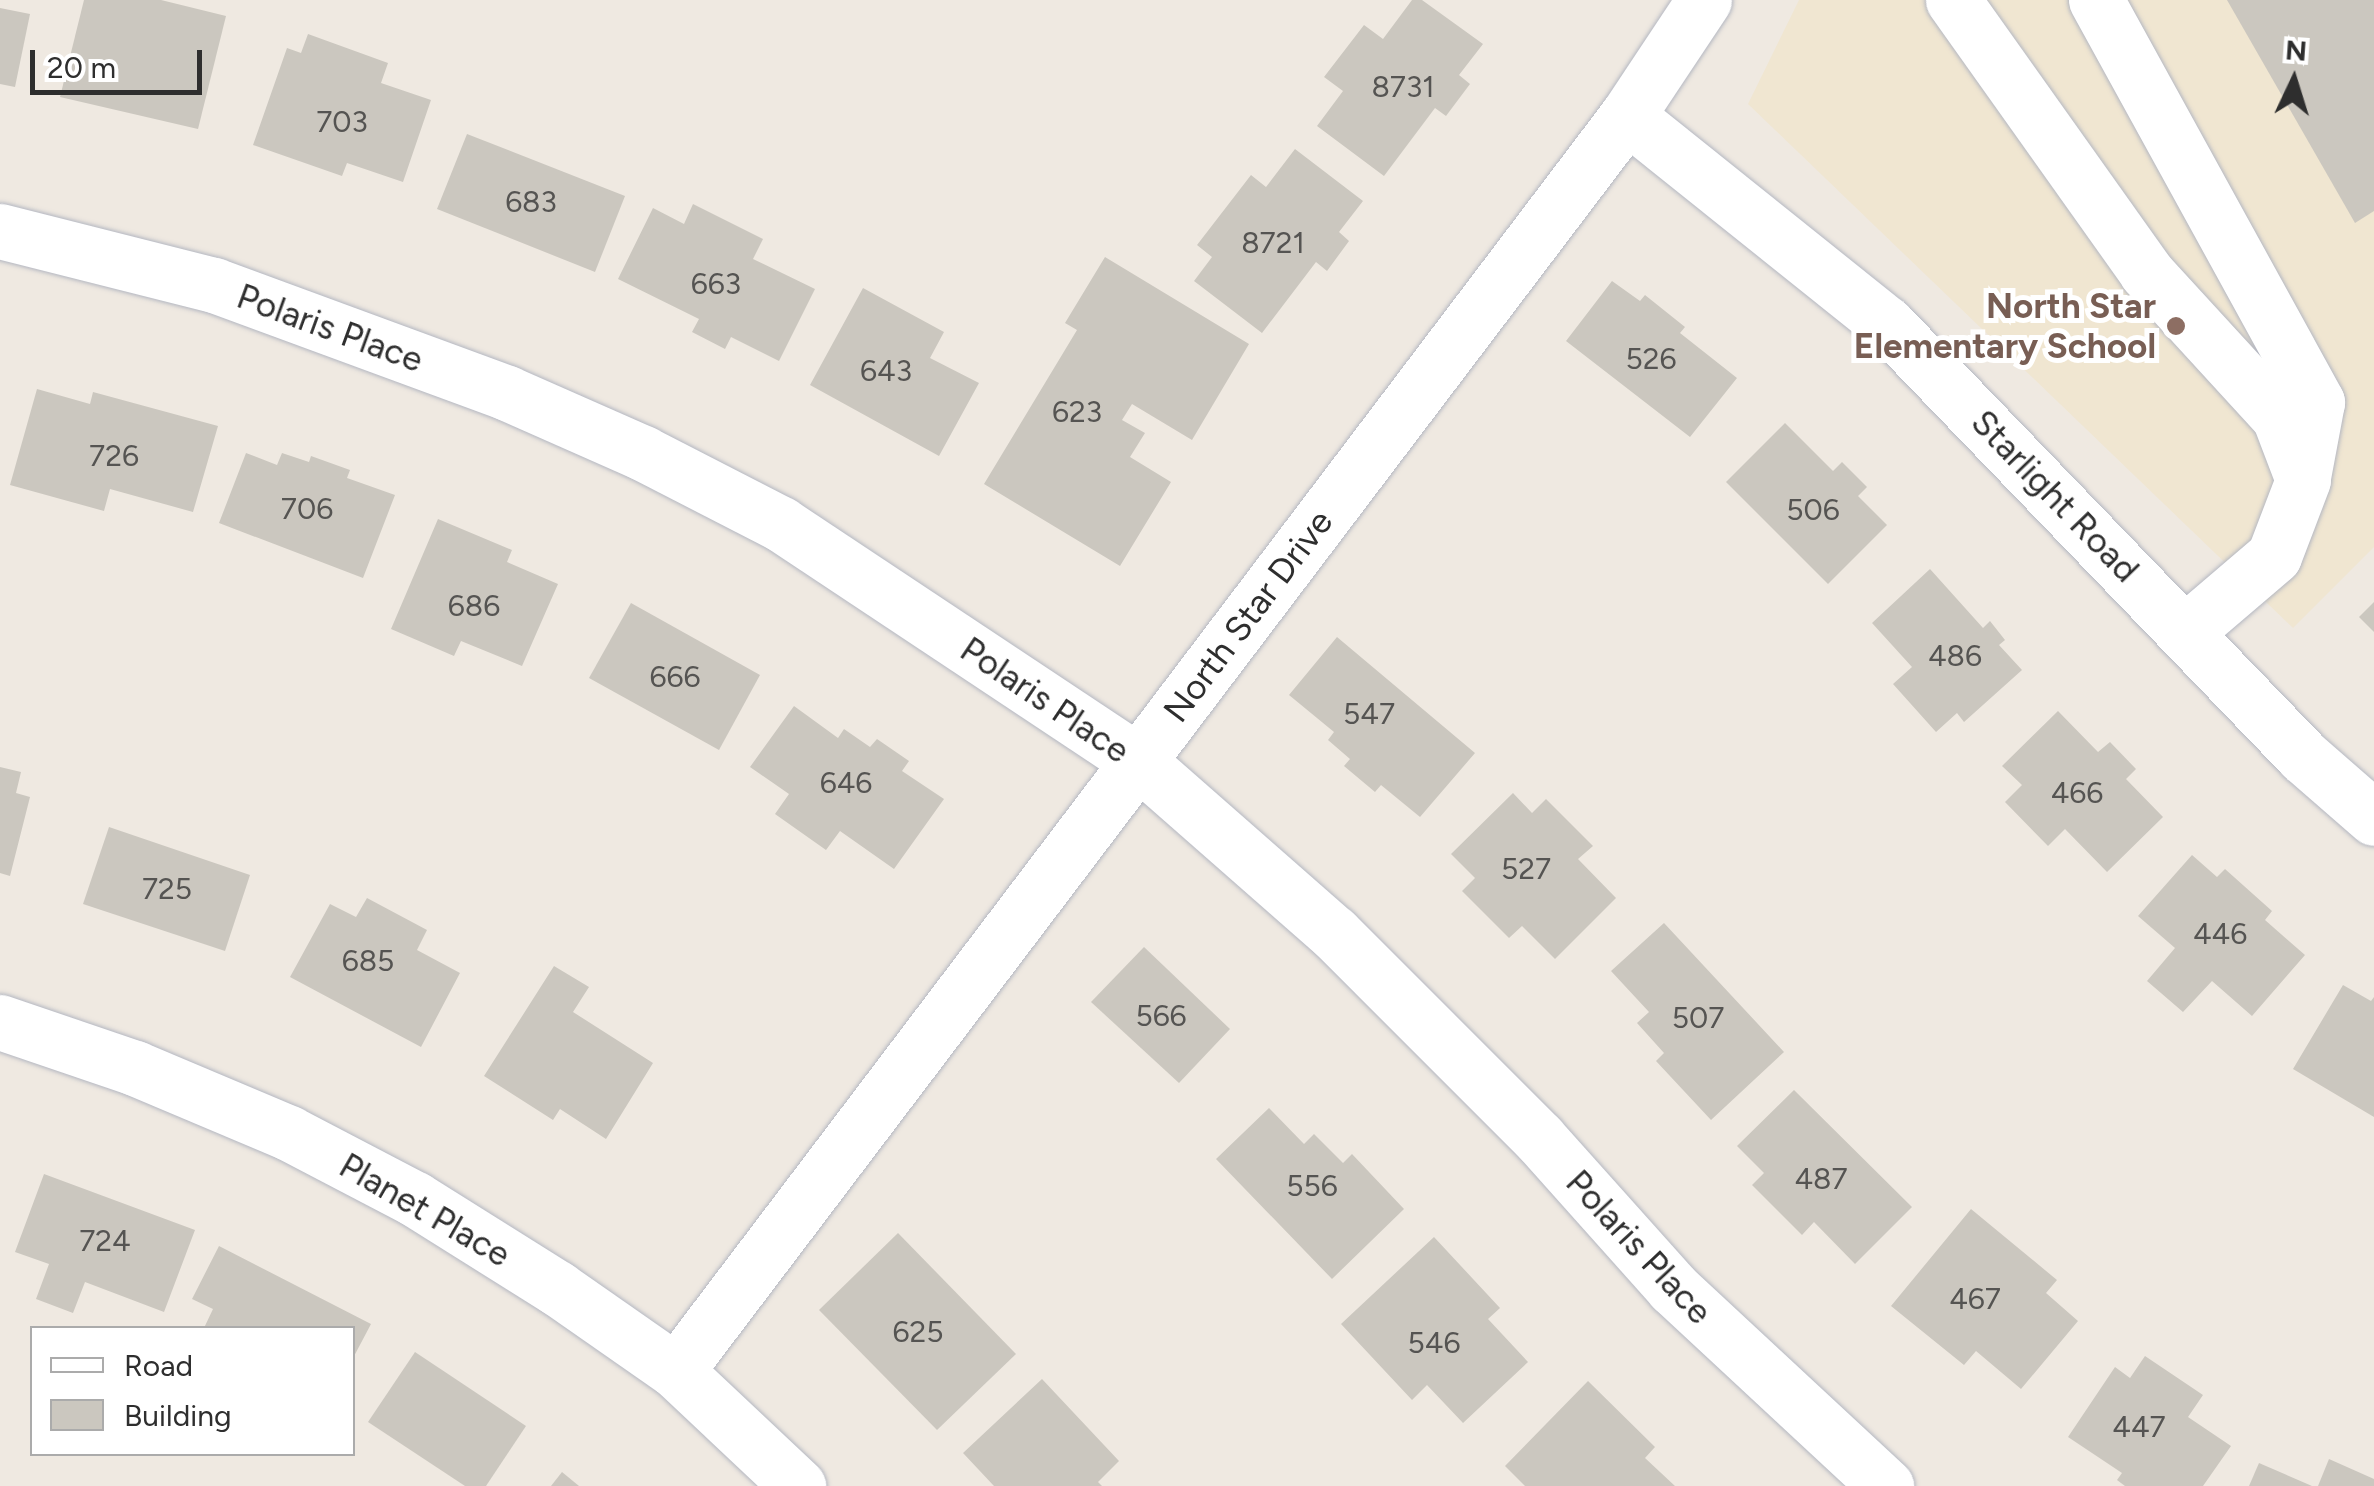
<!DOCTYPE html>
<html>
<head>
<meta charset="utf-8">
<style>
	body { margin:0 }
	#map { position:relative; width:2374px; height:1486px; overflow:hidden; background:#efe9e1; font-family:Figtree,sans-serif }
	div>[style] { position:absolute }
	.education>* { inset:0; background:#f0e6d1 }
	.building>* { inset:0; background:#cbc7bf }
	.roads { filter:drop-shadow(0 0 2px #b4b7c1) drop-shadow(0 0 2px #b4b7c1) }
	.minor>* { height:55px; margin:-27.5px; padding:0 27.5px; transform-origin:27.5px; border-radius:27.5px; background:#fff }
	.dots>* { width:28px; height:28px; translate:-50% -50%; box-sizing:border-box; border:5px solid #fff; border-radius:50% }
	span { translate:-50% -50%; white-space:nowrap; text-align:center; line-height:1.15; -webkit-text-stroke:10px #fff; paint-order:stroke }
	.number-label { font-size:30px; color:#555452 }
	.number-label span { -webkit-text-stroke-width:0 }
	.education-label { font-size:35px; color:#785e54; font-weight:700 }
	.right { translate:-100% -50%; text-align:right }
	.street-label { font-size:35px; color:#2e2e2e }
	.legend { position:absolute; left:30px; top:1326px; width:325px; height:130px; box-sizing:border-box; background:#fff; border:2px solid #ababab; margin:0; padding:12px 18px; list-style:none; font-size:30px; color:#2e2e2e }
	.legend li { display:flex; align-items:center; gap:20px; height:50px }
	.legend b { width:50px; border:2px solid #ababab }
	.north { position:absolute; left:2244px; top:30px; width:100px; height:100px; -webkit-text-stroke:8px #fff; paint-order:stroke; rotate:4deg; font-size:28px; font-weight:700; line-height:40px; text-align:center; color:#2e2e2e }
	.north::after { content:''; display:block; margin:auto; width:35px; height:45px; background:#2e2e2e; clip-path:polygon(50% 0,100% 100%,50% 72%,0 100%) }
	.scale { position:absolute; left:30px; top:50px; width:172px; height:45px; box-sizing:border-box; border:5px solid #2e2e2e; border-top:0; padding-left:12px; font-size:30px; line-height:35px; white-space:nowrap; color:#2e2e2e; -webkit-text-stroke:8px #fff; paint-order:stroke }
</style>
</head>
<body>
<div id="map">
	<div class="education">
		<i style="clip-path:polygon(1799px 0,2374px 0,2374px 547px,2293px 628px,1748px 104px)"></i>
	</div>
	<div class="building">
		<i style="clip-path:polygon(84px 0,161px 0,226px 16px,198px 129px,60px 97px)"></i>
		<i style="clip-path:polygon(1412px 0,1422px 0,1483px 44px,1459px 75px,1470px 84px,1446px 116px,1435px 108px,1384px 176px,1317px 126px,1343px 91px,1324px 77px,1364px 25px,1383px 39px)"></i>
		<i style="clip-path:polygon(2227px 0,2374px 0,2374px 211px,2355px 223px)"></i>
		<i style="clip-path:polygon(0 8px,30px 14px,15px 87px,0 84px)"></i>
		<i style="clip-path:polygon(308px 34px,388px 63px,381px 83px,431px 100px,403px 182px,347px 163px,342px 176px,253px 145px,287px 48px,301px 53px)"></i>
		<i style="clip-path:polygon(467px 134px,625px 196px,595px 272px,437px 209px)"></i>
		<i style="clip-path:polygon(1295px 149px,1363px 201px,1339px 232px,1349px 241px,1327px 271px,1316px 262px,1262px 333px,1194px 281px,1212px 257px,1197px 245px,1251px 175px,1266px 187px)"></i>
		<i style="clip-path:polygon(693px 204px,763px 239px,753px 259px,815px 289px,779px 361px,731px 337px,725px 349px,692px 332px,699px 319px,618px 279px,653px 208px,684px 224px)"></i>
		<i style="clip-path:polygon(1105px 257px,1249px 344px,1192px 440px,1132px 404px,1122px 420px,1145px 433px,1130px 457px,1171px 482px,1120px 566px,984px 484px,1077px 330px,1065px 323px)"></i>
		<i style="clip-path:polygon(1612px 281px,1640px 301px,1645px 295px,1685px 327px,1680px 333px,1737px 378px,1690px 437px,1566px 341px)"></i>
		<i style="clip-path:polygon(863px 288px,944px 332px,930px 358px,979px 383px,939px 456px,810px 385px)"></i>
		<i style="clip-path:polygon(37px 389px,90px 404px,93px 392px,218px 426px,193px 512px,110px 489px,104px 511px,10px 485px)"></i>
		<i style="clip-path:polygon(1785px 423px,1833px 471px,1842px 462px,1867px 487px,1858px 496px,1887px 525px,1828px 584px,1726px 482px)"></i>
		<i style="clip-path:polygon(246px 453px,277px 465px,282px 453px,309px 462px,311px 456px,350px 470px,347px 478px,395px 495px,363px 578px,219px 523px)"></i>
		<i style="clip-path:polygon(438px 519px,512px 550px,507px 562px,558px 584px,522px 666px,461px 641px,454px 656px,391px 629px)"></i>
		<i style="clip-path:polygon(1930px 569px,1983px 628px,1990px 621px,2005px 640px,1999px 645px,2022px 670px,1964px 722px,1957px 713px,1936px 732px,1893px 684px,1912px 667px,1872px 623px)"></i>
		<i style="clip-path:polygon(2374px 602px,2374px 632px,2359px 617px)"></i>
		<i style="clip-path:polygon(631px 603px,760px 675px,719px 750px,589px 678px)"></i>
		<i style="clip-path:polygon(1337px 637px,1475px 753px,1420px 817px,1381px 785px,1375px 792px,1344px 766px,1350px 759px,1328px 740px,1334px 732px,1289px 695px)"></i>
		<i style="clip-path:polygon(794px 706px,838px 738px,844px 729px,870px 747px,877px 739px,909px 761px,902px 771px,944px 799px,894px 869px,840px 831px,826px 850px,775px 814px,789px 794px,750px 767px)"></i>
		<i style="clip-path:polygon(2058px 711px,2098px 752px,2110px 742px,2136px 769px,2126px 779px,2163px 817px,2107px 872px,2065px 829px,2048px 846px,2005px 802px,2022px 785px,2002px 766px)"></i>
		<i style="clip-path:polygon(0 767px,21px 772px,16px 793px,30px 797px,10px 876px,0 873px)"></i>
		<i style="clip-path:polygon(1513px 793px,1532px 813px,1546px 799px,1593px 846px,1578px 859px,1616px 898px,1555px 959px,1522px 926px,1509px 938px,1462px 891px,1475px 878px,1451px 854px)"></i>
		<i style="clip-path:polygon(109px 827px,250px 875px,225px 951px,83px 904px)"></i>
		<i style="clip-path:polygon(2192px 855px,2217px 877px,2225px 869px,2272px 911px,2265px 920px,2305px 955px,2252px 1016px,2212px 981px,2183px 1012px,2147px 981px,2175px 948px,2138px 916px)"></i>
		<i style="clip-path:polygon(367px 898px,427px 930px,417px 950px,460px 973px,421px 1047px,290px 977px,330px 904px,356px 917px)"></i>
		<i style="clip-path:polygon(1664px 923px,1784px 1052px,1711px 1120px,1656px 1061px,1664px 1053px,1637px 1023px,1649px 1012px,1611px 971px)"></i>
		<i style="clip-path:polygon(1144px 947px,1230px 1029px,1179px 1083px,1091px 1002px)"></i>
		<i style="clip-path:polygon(554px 966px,589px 987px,573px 1012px,653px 1063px,606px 1139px,560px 1109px,553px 1120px,484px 1076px)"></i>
		<i style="clip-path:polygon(2343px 985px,2371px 1001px,2374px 997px,2374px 1117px,2293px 1069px)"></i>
		<i style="clip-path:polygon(1794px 1090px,1912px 1207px,1855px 1264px,1814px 1222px,1802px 1235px,1752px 1185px,1764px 1173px,1737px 1146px)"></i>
		<i style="clip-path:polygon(1269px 1108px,1304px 1144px,1314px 1134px,1343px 1163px,1352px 1154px,1404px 1209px,1332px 1279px,1216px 1159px)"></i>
		<i style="clip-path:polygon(44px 1174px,195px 1230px,164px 1312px,85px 1282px,73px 1313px,36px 1299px,49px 1264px,15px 1252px)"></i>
		<i style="clip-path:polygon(1971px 1209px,2057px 1280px,2046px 1293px,2078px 1321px,2021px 1389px,1976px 1351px,1964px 1365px,1891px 1306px)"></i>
		<i style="clip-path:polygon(898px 1233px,1016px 1354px,937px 1430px,819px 1310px)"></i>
		<i style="clip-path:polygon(1434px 1237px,1500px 1308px,1488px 1319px,1528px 1362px,1463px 1423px,1427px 1385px,1412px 1400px,1341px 1324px)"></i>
		<i style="clip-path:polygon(219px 1246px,371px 1324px,352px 1360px,352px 1328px,204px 1328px,213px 1309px,192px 1299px)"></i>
		<i style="clip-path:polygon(415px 1352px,526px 1426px,486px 1486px,465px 1486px,368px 1422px)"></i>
		<i style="clip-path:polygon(2145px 1356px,2203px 1395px,2188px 1417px,2231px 1446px,2203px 1486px,2125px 1486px,2117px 1480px,2122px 1473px,2068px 1437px,2115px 1367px,2130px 1378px)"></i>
		<i style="clip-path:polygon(1042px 1379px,1119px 1461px,1098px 1482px,1102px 1486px,994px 1486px,963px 1453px)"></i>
		<i style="clip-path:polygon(1588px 1381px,1655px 1447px,1645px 1458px,1675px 1486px,1525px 1486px,1505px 1466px)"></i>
		<i style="clip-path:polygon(2329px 1459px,2374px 1479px,2374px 1486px,2318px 1486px)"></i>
		<i style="clip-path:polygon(2259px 1463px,2312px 1486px,2249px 1486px)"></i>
		<i style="clip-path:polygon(562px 1472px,579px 1486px,551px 1486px)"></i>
	</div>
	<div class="roads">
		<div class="minor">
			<i style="left:1953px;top:0;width:334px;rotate:54.6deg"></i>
			<i style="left:2146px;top:272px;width:197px;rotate:47.5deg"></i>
			<i style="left:2279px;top:417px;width:67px;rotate:69.1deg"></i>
			<i style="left:2303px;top:480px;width:81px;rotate:110.9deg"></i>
			<i style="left:2274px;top:556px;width:117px;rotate:139.5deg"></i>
			<i style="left:2096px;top:0;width:459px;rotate:61.2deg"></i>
			<i style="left:2317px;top:402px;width:76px;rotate:100.6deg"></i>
			<i style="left:1627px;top:116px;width:333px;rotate:38.7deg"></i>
			<i style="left:1887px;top:324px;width:600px;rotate:46.08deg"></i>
			<i style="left:2303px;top:756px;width:94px;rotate:41.1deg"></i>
			<i style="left:0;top:231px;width:221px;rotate:14.2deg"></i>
			<i style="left:214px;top:285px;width:312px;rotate:20.2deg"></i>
			<i style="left:507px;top:393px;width:149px;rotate:23.8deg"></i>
			<i style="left:643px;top:453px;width:155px;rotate:27.2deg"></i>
			<i style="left:781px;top:524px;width:429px;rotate:33.6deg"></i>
			<i style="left:1138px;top:761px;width:261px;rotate:41.3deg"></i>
			<i style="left:1334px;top:933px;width:290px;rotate:45deg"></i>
			<i style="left:1539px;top:1138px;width:201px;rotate:48.2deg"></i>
			<i style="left:1673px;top:1288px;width:291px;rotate:42.9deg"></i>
			<i style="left:0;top:1022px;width:143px;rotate:18.8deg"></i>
			<i style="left:135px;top:1068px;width:167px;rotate:22.9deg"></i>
			<i style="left:289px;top:1133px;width:142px;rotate:27.6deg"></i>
			<i style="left:415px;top:1199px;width:168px;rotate:32.1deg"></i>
			<i style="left:557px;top:1288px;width:145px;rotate:34.9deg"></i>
			<i style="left:676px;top:1371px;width:168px;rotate:43.3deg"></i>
			<i style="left:676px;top:1371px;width:1575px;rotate:-52.85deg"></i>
			<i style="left:1627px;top:116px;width:139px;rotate:-56.4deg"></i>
		</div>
	</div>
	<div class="dots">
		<i style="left:2176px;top:326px;background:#8d6e63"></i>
	</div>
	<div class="number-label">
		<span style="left:1403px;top:87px">8731</span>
		<span style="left:342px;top:122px">703</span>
		<span style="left:531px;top:202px">683</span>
		<span style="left:1273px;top:243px">8721</span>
		<span style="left:716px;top:284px">663</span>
		<span style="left:1651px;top:359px">526</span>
		<span style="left:886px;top:371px">643</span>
		<span style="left:1077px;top:412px">623</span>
		<span style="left:114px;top:456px">726</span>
		<span style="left:307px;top:509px">706</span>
		<span style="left:1813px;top:510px">506</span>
		<span style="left:474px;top:606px">686</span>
		<span style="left:1955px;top:656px">486</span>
		<span style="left:675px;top:677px">666</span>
		<span style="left:1369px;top:714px">547</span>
		<span style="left:846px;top:783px">646</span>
		<span style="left:2077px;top:793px">466</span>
		<span style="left:1526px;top:869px">527</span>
		<span style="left:167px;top:889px">725</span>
		<span style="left:2220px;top:934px">446</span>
		<span style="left:368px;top:961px">685</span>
		<span style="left:1161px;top:1016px">566</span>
		<span style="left:1698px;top:1018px">507</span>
		<span style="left:1821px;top:1179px">487</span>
		<span style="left:1312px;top:1186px">556</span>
		<span style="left:105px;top:1241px">724</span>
		<span style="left:1975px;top:1299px">467</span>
		<span style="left:918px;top:1332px">625</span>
		<span style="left:1434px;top:1343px">546</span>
		<span style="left:2139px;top:1427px">447</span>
	</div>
	<div class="education-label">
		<span class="right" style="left:2156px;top:326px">North Star<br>Elementary School</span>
	</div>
	<div class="street-label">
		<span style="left:330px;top:328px;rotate:20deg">Polaris Place</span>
		<span style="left:2055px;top:496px;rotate:46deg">Starlight Road</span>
		<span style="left:1248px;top:616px;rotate:-53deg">North Star Drive</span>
		<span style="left:1045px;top:700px;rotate:34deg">Polaris Place</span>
		<span style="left:425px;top:1210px;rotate:30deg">Planet Place</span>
		<span style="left:1639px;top:1247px;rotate:47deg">Polaris Place</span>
	</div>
	<ul class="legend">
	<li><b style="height:12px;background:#fff"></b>Road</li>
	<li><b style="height:28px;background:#cbc7bf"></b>Building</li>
	</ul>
	<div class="north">N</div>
	<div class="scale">20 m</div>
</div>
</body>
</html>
